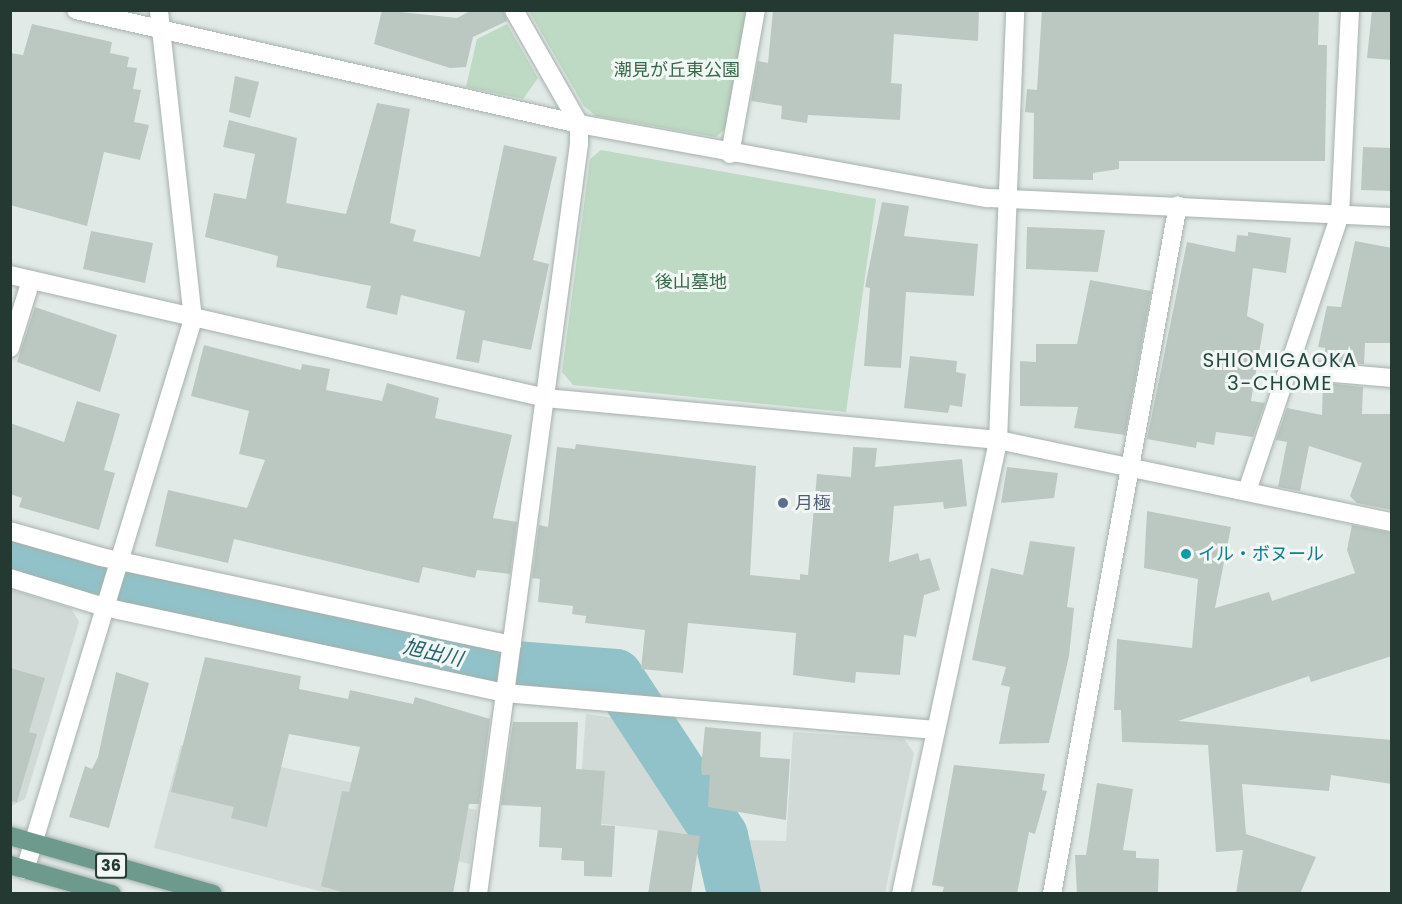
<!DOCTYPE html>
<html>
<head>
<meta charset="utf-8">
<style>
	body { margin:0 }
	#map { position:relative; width:1402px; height:904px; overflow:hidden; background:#e2eae7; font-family:Poppins,"Noto Sans JP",sans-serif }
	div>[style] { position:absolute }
	.built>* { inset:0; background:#d1dad6 }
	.green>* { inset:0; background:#bed9c4 }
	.river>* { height:54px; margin:-27px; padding:0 27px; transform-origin:27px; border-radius:27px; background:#91c2c9 }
	.building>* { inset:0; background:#bbc8c2 }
	.roads { filter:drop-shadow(0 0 2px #a6b1ad) drop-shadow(0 0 2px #a6b1ad) }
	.street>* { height:18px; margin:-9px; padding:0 9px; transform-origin:9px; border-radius:9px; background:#fff }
	.primary>* { height:18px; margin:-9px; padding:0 9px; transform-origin:9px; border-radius:9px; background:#6d9a8d }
	.dots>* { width:16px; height:16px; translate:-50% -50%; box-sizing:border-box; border:3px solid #f2f7f5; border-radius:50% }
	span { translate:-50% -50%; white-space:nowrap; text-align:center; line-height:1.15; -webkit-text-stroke:6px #f2f7f5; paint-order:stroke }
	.shield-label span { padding:2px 4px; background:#f2f7f5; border:2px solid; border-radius:4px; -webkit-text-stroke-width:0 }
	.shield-label { font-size:16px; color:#253933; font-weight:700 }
	.park-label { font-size:18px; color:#346b48 }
	.service-label { font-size:18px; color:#4e5e75 }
	.left { translate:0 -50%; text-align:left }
	.culture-label { font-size:18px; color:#0d838f }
	.neighbourhood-label { font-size:20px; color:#23493f; letter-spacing:1.5px }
	.water-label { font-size:20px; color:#26646d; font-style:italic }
	.frame { position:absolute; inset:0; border:12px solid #253933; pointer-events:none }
</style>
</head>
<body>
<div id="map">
	<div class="built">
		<i style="clip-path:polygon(10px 589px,71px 608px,79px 622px,25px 799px,11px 806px)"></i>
		<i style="clip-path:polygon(586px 714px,628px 720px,706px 836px,578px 821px)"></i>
		<i style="clip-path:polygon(793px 732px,904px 739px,914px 753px,885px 893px,751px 893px,740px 840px,786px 841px)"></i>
		<i style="clip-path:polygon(181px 745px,477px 810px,470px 864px,403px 849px,394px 893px,327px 893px,154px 848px)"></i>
	</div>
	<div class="green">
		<i style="clip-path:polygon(529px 11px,749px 11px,728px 126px,716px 137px,596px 116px,584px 106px)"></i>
		<i style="clip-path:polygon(507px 24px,538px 78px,523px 99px,466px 87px,477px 39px)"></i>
		<i style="clip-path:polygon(601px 150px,876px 199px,846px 412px,573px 385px,562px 372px,590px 159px)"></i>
	</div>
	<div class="river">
		<i style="left:10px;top:551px;width:84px;rotate:17.4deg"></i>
		<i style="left:90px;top:576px;width:412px;rotate:12.6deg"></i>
		<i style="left:492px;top:666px;width:124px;rotate:4.6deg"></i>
		<i style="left:616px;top:676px;width:191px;rotate:56.7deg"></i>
		<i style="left:721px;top:836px;width:59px;rotate:77.4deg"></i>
	</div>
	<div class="building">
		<i style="clip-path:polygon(382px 10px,457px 18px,472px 10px,503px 10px,507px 21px,473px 37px,466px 67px,450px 68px,374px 44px)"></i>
		<i style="clip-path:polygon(773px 10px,979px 10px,978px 41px,894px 34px,891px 83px,902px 84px,900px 120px,808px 115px,807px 123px,781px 119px,782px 106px,751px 101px,758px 61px,768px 63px)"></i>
		<i style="clip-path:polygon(1042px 10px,1319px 10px,1318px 45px,1327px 45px,1325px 161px,1119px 161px,1119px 169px,1093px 173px,1093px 180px,1033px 179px,1034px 113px,1025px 112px,1027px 89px,1037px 90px)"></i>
		<i style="clip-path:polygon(1372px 10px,1392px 10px,1392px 60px,1367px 58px)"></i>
		<i style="clip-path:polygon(32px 24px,112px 42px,110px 53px,129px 57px,127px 67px,137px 68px,133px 89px,141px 90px,134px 122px,149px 125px,140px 160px,104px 152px,87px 226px,10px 205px,10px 53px,23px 55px)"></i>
		<i style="clip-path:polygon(235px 76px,259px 82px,250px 118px,229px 112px)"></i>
		<i style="clip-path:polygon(377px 103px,410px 109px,390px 223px,416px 230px,413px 241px,480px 257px,504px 145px,557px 157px,533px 260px,549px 264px,531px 350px,483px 340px,479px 363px,456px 359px,465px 311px,401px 295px,397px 315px,366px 308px,371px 286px,276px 267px,278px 256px,205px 237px,214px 193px,246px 199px,255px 154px,223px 147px,229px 120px,297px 138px,286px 203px,346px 214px)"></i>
		<i style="clip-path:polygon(1363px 147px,1392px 148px,1392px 191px,1361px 190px)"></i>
		<i style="clip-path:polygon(882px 202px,909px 206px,904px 236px,978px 244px,974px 296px,906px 292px,901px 368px,864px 366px,870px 288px,865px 287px)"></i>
		<i style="clip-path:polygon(1027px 227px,1105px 230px,1098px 272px,1026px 269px)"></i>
		<i style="clip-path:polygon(91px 231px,153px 243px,145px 283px,83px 269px)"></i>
		<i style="clip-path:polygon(1248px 232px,1291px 238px,1286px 273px,1253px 268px,1247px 316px,1264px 324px,1251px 401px,1265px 403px,1253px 437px,1216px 432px,1214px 445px,1197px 442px,1196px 448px,1147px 439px,1187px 242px,1235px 252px,1237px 235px,1248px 236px)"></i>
		<i style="clip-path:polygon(1355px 241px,1392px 248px,1392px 343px,1365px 343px,1364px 364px,1325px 361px,1325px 348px,1318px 347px,1327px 306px,1341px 307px)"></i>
		<i style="clip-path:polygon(1090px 280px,1151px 291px,1125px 435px,1074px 428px,1078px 407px,1020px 406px,1020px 361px,1036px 362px,1036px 344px,1077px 344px)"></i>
		<i style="clip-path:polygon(35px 307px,117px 335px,100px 392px,17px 362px)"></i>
		<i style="clip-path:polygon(204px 345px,301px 370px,302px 364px,330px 369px,326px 390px,382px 401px,387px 383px,439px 398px,435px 418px,512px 435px,493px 518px,517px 522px,510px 574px,477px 570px,475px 578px,423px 567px,419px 583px,234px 539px,228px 563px,155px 546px,168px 490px,247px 508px,265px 460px,239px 454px,249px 411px,191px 396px)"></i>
		<i style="clip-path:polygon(910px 356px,957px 361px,956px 372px,966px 374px,962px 407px,950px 405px,948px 413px,904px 408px)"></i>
		<i style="clip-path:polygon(1323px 383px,1363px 387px,1362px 414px,1392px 414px,1392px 510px,1357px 503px,1350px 496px,1362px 463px,1309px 446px,1300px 491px,1278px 487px,1287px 442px,1276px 440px,1287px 408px,1322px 415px)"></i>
		<i style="clip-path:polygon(77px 401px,120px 414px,104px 470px,115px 473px,99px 530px,19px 507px,22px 498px,10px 494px,10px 423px,64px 442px)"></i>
		<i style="clip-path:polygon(576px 444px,756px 466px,750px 575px,800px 580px,800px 574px,808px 575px,817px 474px,851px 477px,853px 447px,877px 448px,875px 467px,962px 459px,967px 506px,944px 509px,943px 502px,894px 506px,889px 562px,918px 553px,920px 561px,930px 558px,940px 590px,924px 595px,916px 637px,904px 635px,900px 675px,856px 672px,855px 683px,793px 675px,796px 633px,688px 623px,683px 673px,641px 669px,645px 630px,585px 623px,586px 616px,572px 614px,573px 606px,538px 602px,540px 579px,532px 578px,539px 525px,548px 527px,557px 447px,575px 449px)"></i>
		<i style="clip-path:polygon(1007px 467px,1058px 473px,1054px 498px,1001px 503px)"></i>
		<i style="clip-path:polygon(1147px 511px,1231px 527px,1215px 608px,1269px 592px,1272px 601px,1355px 573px,1347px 550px,1352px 525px,1392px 533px,1392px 656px,1311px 682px,1309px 676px,1178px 721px,1392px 740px,1392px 784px,1331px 775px,1329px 791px,1242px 784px,1246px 834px,1316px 857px,1300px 894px,1236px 894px,1243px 850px,1216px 852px,1208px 745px,1122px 742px,1121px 710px,1114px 710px,1117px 639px,1192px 648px,1198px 579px,1144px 568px)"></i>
		<i style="clip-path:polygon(1030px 541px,1075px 547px,1067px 607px,1074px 608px,1069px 656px,1049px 743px,999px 744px,1010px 687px,1001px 685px,1006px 667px,972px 660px,991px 568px,1023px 575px)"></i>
		<i style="clip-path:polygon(205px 657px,301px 676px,299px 689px,348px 699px,350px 690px,413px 704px,415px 697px,490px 719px,479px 804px,469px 804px,453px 894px,349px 894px,321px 886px,342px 791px,349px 792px,360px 747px,289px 734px,267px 827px,231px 818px,234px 807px,171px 792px)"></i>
		<i style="clip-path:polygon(10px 668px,45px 678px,29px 732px,37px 734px,17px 802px,10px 801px)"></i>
		<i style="clip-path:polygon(116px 672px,149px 683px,109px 828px,69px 817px,85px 766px,92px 769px,98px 757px)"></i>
		<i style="clip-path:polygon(513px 722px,578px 722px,576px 769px,605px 771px,601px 825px,615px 826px,612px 877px,584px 876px,584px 861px,561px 860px,562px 848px,539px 847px,541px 807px,501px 805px)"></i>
		<i style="clip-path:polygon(705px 727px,761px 732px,760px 757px,790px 759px,786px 820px,708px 807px,710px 775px,702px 775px,701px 768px)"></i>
		<i style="clip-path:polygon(954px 765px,1045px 774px,1042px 790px,1047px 791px,1035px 834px,1029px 832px,1017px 894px,942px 894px,944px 887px,932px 885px)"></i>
		<i style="clip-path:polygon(1097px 783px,1133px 789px,1123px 850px,1136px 851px,1136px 858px,1159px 859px,1158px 894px,1077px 894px,1075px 855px,1086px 855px)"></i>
		<i style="clip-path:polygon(658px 830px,700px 836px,691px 894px,648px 894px)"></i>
	</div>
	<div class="roads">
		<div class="street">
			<i style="left:76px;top:10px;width:516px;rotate:12.77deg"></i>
			<i style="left:579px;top:124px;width:415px;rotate:10.3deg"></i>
			<i style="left:987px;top:198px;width:405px;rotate:2.7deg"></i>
			<i style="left:730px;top:154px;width:146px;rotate:-79.8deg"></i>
			<i style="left:10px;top:275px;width:550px;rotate:12.92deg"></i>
			<i style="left:546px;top:398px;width:454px;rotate:5.3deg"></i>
			<i style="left:998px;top:440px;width:402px;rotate:11.8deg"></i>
			<i style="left:10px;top:348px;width:71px;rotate:-72.8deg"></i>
			<i style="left:1289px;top:369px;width:103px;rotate:5deg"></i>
			<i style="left:1248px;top:488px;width:288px;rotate:-71.4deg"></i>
			<i style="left:1340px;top:215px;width:205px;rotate:-87.2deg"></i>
			<i style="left:10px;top:531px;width:95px;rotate:15.9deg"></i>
			<i style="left:101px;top:557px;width:420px;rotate:12.1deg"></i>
			<i style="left:10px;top:578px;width:98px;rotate:17.1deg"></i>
			<i style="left:104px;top:607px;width:410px;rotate:12.1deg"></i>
			<i style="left:505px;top:693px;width:432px;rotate:4.9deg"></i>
			<i style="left:25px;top:870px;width:576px;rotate:-73.04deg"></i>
			<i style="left:193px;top:319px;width:311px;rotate:-96.3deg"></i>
			<i style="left:478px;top:894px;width:757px;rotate:-82.33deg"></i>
			<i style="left:579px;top:144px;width:20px;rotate:-90deg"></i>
			<i style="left:579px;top:124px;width:131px;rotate:-119.7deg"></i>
			<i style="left:901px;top:894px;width:464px;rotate:-77.9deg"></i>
			<i style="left:998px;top:440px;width:430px;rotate:-87.7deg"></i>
			<i style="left:1052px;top:894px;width:700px;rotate:-79.64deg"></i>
		</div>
		<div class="primary">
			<i style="left:10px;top:836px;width:211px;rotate:15.9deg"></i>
			<i style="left:10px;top:865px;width:106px;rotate:15.9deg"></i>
		</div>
	</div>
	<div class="dots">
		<i style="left:783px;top:503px;background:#5c6f8a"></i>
		<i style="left:1186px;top:554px;background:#0f9aa8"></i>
	</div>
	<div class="shield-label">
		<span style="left:111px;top:866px">36</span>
	</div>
	<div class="park-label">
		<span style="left:677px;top:70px">潮見が丘東公園</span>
		<span style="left:691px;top:282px">後山墓地</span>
	</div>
	<div class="service-label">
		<span class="left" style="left:795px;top:503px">月極</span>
	</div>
	<div class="culture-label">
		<span class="left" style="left:1198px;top:554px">イル・ボヌール</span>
	</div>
	<div class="neighbourhood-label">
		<span style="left:1280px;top:372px">SHIOMIGAOKA<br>3-CHOME</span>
	</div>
	<div class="water-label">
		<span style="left:433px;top:653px;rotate:13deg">旭出川</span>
	</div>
	<div class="frame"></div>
</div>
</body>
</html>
